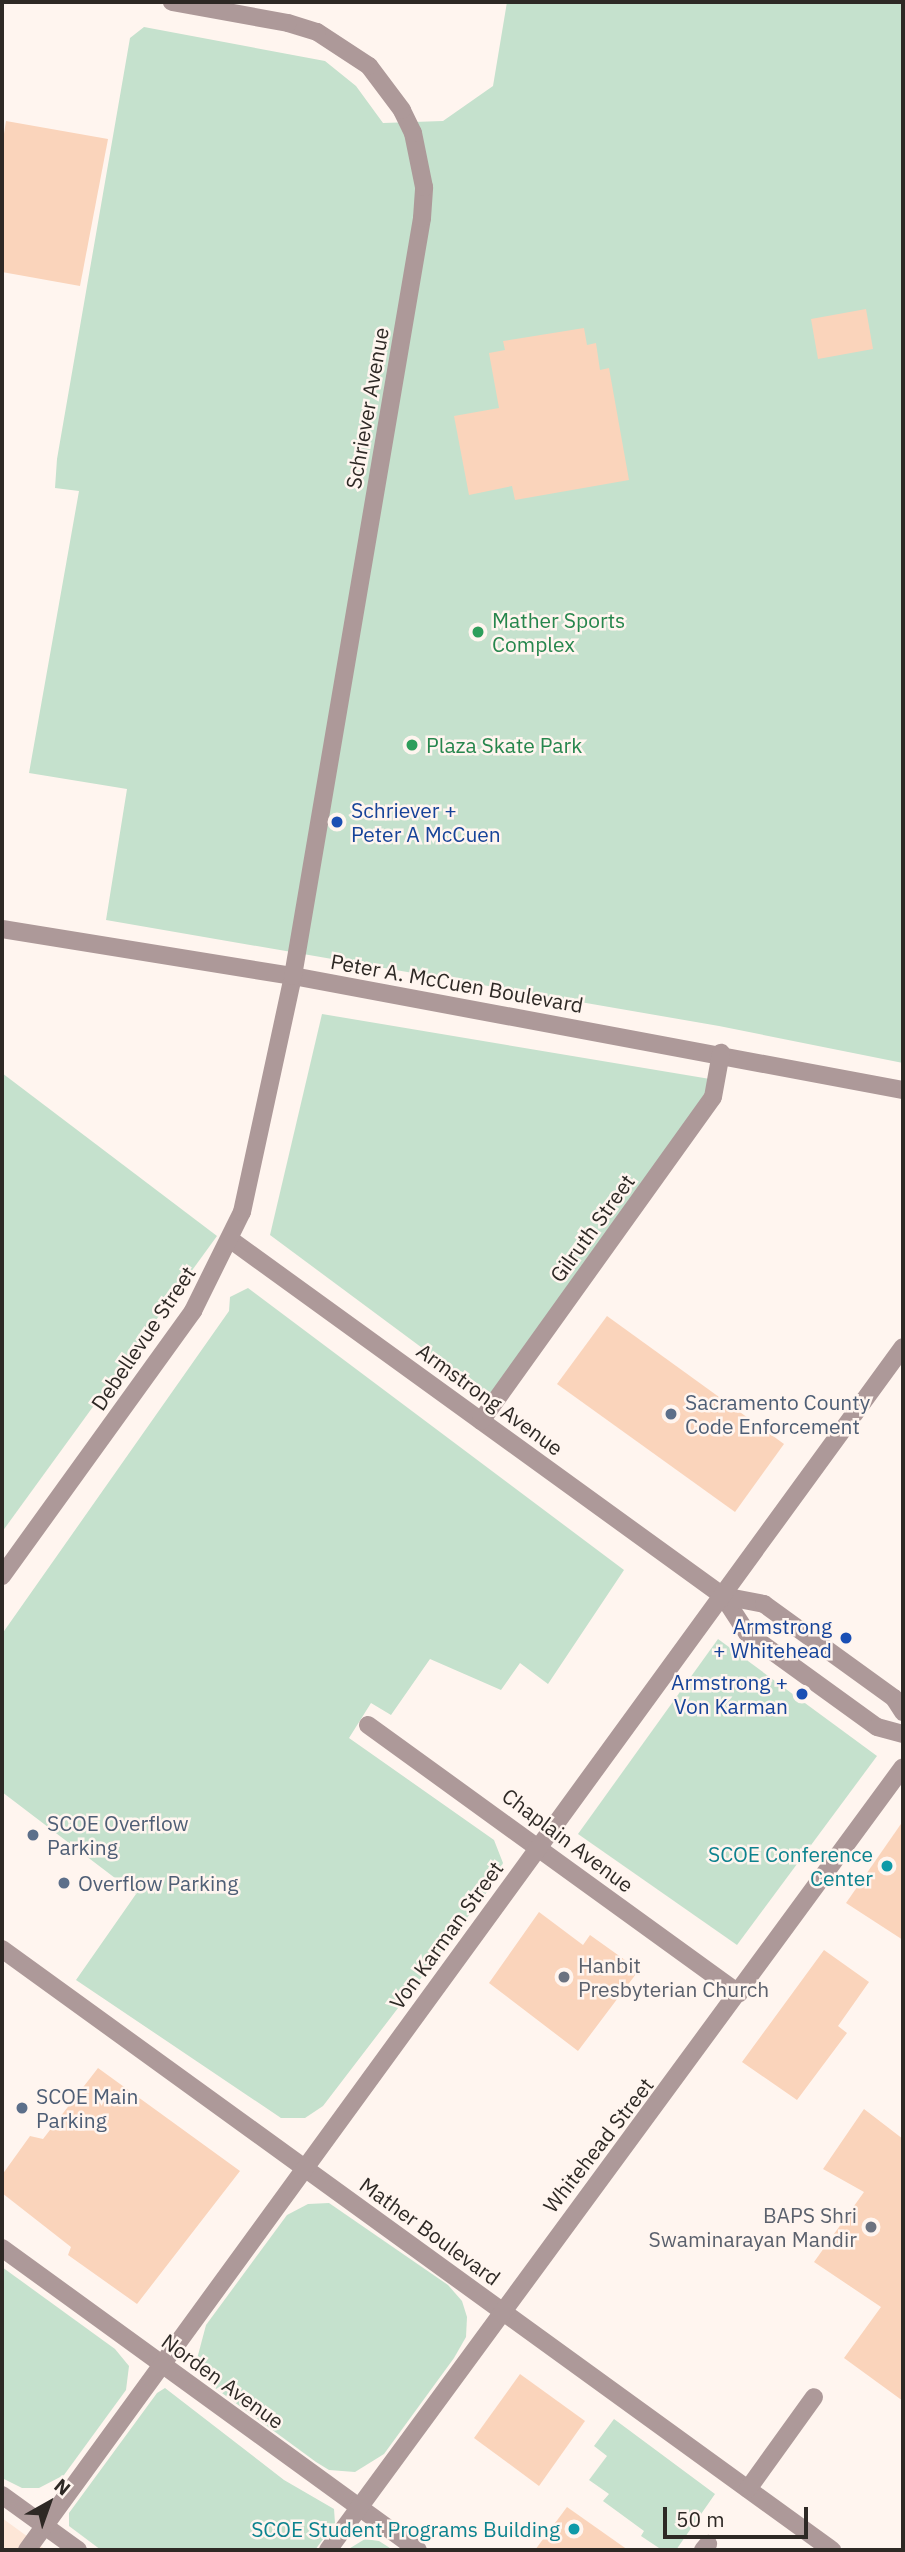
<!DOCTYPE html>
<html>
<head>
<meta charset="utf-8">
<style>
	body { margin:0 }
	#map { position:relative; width:905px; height:2552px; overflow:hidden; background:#fff5ef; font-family:"IBM Plex Sans",sans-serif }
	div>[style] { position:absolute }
	.built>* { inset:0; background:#fde6d7 }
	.green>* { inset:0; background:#c5e1cd }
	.building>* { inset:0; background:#fad4bb }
	.minor>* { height:18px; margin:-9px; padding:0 9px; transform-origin:9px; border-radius:9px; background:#ad9999 }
	.dots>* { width:19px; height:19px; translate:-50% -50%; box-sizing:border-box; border:4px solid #fff5ef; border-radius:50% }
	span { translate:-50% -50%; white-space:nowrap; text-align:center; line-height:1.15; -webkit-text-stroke:5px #fff5ef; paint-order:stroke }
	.street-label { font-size:21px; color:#2e2925 }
	.leisure-label { font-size:21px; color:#27864d }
	.left { translate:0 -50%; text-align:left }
	.transit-label { font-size:21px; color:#164399 }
	.right { translate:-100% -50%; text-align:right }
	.service-label { font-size:21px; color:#4e5e75 }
	.culture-label { font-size:21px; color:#0d838f }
	.worship-label { font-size:21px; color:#5b616d }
	.frame { position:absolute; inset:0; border:4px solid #2e2925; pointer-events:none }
	.north { position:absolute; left:14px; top:2468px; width:70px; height:70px; -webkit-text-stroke:5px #fff5ef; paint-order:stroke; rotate:40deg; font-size:19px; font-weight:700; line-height:28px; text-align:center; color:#2e2925 }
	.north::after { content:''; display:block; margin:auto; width:24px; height:32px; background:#2e2925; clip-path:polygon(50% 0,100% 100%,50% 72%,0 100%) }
	.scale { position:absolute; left:663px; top:2507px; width:145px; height:32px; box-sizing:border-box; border:4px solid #2e2925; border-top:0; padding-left:9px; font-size:21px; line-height:24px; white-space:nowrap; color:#2e2925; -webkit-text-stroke:5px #fff5ef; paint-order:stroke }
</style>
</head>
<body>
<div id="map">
	<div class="built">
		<i style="clip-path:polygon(2px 2518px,46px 2550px,2px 2550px)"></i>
	</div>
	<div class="green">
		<i style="clip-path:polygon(507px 2px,903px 2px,903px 1063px,719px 1026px,106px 920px,127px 789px,29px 773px,79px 491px,55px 488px,57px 459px,130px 38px,144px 27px,325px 61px,356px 86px,383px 123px,443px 121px,493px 86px)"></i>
		<i style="clip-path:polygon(322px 1014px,716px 1080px,495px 1402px,270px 1235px)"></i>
		<i style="clip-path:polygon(2px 1073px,217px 1236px,2px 1532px)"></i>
		<i style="clip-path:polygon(248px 1288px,624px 1570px,548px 1684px,520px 1663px,501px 1690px,430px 1659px,391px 1715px,371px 1703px,349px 1738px,494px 1840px,503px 1863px,493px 1884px,323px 2106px,305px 2118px,281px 2118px,76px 1980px,136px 1894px,2px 1792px,2px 1634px,229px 1311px,230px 1297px)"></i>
		<i style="clip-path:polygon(718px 1639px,877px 1756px,737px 1945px,578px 1834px)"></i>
		<i style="clip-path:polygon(329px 2203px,448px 2285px,462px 2301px,467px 2317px,466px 2337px,454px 2358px,384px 2454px,355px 2472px,329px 2470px,316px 2462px,211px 2385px,197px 2359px,206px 2325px,287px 2215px,308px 2204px)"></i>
		<i style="clip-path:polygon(2px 2267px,115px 2349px,129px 2366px,126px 2390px,64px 2475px,39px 2488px,22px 2488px,2px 2478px)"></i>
		<i style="clip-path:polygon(165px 2388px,284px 2480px,334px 2509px,335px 2523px,315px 2550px,101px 2550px,69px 2526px,69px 2513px,157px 2393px)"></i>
		<i style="clip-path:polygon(614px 2419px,715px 2494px,676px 2550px,662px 2550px,641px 2536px,644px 2531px,603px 2501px,609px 2494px,589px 2480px,607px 2456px,594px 2446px)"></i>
		<i style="clip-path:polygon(365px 2539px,379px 2541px,393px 2550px,347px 2550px)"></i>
	</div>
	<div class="building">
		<i style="clip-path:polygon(6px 121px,108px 139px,80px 286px,2px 272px,2px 147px)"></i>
		<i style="clip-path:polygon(866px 309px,873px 349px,818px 359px,811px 319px)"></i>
		<i style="clip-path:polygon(584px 328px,587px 345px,596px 343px,600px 370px,609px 368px,629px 480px,515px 500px,512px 486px,469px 495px,454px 416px,499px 408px,489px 353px,505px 350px,503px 341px)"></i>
		<i style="clip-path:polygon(607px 1316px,784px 1444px,735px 1512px,557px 1384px)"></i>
		<i style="clip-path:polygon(903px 1821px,903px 1940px,846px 1903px)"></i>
		<i style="clip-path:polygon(539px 1912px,583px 1945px,590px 1935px,639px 1970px,578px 2051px,489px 1983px)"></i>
		<i style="clip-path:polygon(824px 1950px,869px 1982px,838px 2026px,847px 2033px,797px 2100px,742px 2062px)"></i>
		<i style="clip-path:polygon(98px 2068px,240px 2171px,137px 2304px,68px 2255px,71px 2247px,2px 2193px,2px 2175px,30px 2136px,43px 2139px)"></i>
		<i style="clip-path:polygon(864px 2109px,903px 2139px,903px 2401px,844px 2358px,881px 2307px,814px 2262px,864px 2192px,823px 2169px)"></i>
		<i style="clip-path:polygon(520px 2374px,585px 2421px,539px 2486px,474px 2438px)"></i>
		<i style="clip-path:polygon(567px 2507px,628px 2550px,535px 2550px)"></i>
	</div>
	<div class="minor">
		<i style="left:2px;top:929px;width:295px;rotate:9.2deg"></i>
		<i style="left:293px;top:976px;width:621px;rotate:10.59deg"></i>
		<i style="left:231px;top:1240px;width:607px;rotate:35.89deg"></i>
		<i style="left:723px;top:1596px;width:44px;rotate:57deg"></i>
		<i style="left:747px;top:1633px;width:160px;rotate:35.9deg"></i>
		<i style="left:877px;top:1727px;width:27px;rotate:15deg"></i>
		<i style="left:481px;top:1421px;width:398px;rotate:-54.4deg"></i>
		<i style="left:713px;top:1097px;width:45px;rotate:-79.7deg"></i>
		<i style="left:2px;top:1576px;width:327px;rotate:-54.2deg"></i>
		<i style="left:193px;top:1311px;width:110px;rotate:-63.7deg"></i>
		<i style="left:242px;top:1212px;width:241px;rotate:-77.8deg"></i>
		<i style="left:293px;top:976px;width:769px;rotate:-80.34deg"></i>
		<i style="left:422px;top:218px;width:31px;rotate:-86deg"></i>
		<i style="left:424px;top:187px;width:55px;rotate:-101.5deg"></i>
		<i style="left:413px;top:133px;width:25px;rotate:-116deg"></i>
		<i style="left:402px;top:110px;width:55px;rotate:-126.9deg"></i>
		<i style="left:369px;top:66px;width:62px;rotate:-146.8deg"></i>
		<i style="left:317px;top:32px;width:30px;rotate:-163deg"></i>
		<i style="left:288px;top:23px;width:118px;rotate:-169.7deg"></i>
		<i style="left:723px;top:1596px;width:42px;rotate:11deg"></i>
		<i style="left:764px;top:1604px;width:160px;rotate:35.9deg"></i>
		<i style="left:894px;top:1698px;width:17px;rotate:57deg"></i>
		<i style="left:368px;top:1725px;width:458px;rotate:35.9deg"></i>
		<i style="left:2px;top:1949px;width:1025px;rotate:35.91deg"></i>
		<i style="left:2px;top:2248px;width:514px;rotate:35.98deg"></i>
		<i style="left:748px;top:2489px;width:113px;rotate:-54.3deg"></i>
		<i style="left:2px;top:2495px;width:94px;rotate:35.9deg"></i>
		<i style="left:27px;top:2550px;width:1488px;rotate:-53.94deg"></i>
		<i style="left:328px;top:2550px;width:971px;rotate:-53.71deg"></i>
		<i style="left:703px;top:2550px;width:8px;rotate:-50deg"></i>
	</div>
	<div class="dots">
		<i style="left:478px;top:632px;background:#2e9e5b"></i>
		<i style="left:412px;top:745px;background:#2e9e5b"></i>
		<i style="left:337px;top:822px;background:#1a4fb4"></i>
		<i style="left:671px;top:1414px;background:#5c6f8a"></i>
		<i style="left:846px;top:1638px;background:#1a4fb4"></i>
		<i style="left:802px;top:1694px;background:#1a4fb4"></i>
		<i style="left:33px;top:1835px;background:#5c6f8a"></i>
		<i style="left:887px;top:1866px;background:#0f9aa8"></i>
		<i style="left:64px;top:1883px;background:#5c6f8a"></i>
		<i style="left:564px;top:1977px;background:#6b7280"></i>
		<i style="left:22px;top:2108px;background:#5c6f8a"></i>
		<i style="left:871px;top:2227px;background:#6b7280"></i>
		<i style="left:574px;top:2529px;background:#0f9aa8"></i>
	</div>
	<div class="street-label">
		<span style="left:367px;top:408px;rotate:-80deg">Schriever Avenue</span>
		<span style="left:457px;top:983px;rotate:10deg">Peter A. McCuen Boulevard</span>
		<span style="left:592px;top:1228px;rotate:-54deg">Gilruth Street</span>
		<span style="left:143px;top:1338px;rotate:-56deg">Debellevue Street</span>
		<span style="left:490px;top:1399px;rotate:36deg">Armstrong Avenue</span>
		<span style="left:568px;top:1840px;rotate:37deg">Chaplain Avenue</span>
		<span style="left:446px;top:1935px;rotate:-54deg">Von Karman Street</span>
		<span style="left:598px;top:2145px;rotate:-52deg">Whitehead Street</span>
		<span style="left:430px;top:2231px;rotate:36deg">Mather Boulevard</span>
		<span style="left:223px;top:2381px;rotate:36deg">Norden Avenue</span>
	</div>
	<div class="leisure-label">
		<span class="left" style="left:492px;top:632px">Mather Sports<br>Complex</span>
		<span class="left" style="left:426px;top:745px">Plaza Skate Park</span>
	</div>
	<div class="transit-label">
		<span class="left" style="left:351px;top:822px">Schriever +<br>Peter A McCuen</span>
		<span class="right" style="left:832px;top:1638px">Armstrong<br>+ Whitehead</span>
		<span class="right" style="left:788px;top:1694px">Armstrong +<br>Von Karman</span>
	</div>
	<div class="service-label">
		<span class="left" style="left:685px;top:1414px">Sacramento County<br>Code Enforcement</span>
		<span class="left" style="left:47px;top:1835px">SCOE Overflow<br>Parking</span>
		<span class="left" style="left:78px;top:1883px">Overflow Parking</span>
		<span class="left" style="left:36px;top:2108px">SCOE Main<br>Parking</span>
	</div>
	<div class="culture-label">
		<span class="right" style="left:873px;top:1866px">SCOE Conference<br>Center</span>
		<span class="right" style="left:560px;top:2529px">SCOE Student Programs Building</span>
	</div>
	<div class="worship-label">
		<span class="left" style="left:578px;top:1977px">Hanbit<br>Presbyterian Church</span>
		<span class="right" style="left:857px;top:2227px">BAPS Shri<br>Swaminarayan Mandir</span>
	</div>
	<div class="frame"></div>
	<div class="north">N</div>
	<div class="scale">50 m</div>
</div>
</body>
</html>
